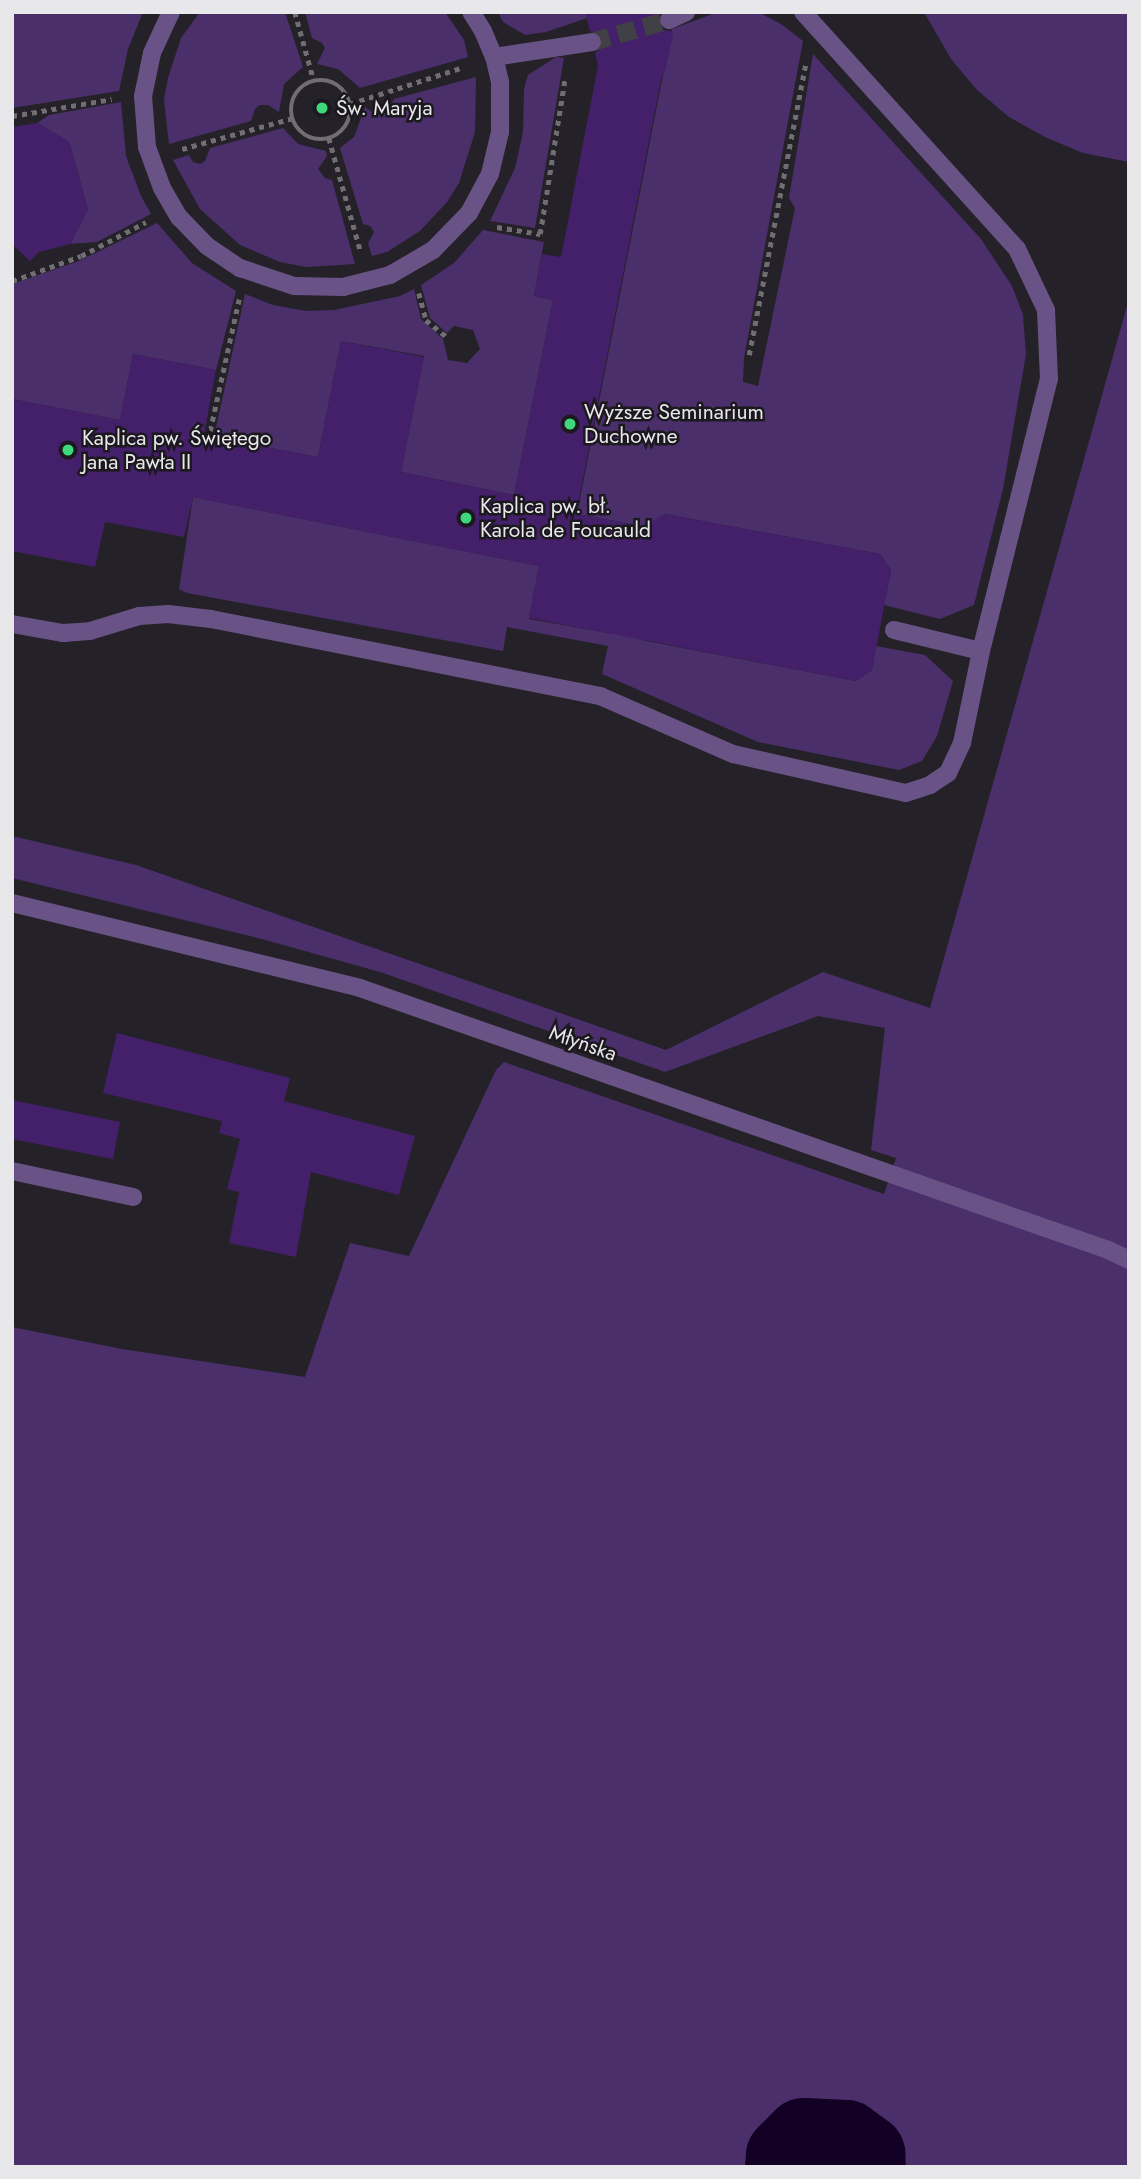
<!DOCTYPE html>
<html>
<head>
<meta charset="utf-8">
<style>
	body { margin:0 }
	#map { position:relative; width:1141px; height:2179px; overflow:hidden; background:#242228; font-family:Jost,sans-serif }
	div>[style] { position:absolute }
	.green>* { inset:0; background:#4a2f6b }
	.river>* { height:80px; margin:-40px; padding:0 40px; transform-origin:40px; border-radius:40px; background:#130125 }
	.building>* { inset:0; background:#441f6a }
	.minor-tunnel>* { height:18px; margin-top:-9px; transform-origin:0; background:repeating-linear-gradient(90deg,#414045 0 18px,transparent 0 27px) }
	.path>* { height:4.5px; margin-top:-2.25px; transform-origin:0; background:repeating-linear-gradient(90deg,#706e73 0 5px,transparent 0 10px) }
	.path>.ring { margin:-2.25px; padding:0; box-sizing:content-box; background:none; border:4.5px solid #706e73; border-radius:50% }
	.minor>* { height:18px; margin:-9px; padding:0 9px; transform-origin:9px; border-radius:9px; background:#695386 }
	.dots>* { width:19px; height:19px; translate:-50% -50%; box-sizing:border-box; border:4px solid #1b191e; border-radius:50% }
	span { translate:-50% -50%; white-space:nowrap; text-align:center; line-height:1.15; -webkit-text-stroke:5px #1b191e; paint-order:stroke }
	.poi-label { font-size:21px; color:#e8e7ea }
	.left { translate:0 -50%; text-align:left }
	.street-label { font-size:21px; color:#e8e7ea }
	.frame { position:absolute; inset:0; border:14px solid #e8e7ea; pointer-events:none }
</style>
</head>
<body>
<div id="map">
	<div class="green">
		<i style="clip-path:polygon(12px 12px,143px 12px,128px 49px,119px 91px,12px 108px)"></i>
		<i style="clip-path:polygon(200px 12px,285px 12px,303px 67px,284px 84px,279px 112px,268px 105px,260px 105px,255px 109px,251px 121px,169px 144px,164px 100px,168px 78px,181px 38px)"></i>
		<i style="clip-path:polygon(305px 12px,445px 12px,464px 40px,468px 57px,360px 88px,338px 69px,317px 64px,325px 48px,322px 43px,312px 38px)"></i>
		<i style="clip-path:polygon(498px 12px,585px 12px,587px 18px,546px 32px,525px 35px,503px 22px)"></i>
		<i style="clip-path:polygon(718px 12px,760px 13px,781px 24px,803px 41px,744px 358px,743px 382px,758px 386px,795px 208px,789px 198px,813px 54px,981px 239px,1012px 286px,1023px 315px,1026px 354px,1003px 489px,974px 605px,940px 619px,884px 605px,891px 570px,880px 554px,665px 514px,647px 527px,577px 514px,672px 29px)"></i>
		<i style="clip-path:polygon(924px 12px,1129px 12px,1129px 162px,1083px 153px,1045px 137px,1009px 117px,977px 90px,951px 59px)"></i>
		<i style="clip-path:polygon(556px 57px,564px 58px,535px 228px,490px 221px,515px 168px,523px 132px,524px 89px,528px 75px)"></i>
		<i style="clip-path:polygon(476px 77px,475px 132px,459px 183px,447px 202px,420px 231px,387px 252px,372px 256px,368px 243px,374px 232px,370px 226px,363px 224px,340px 148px,354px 137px,365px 107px,376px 115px,383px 115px,394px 99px)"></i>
		<i style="clip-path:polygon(121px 102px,126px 156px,141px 196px,151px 214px,97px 242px,70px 244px,88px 209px,69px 142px,37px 123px,49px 115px)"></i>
		<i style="clip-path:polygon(283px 128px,298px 144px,326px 151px,327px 156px,318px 169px,325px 178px,332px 180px,355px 264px,306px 267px,280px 262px,240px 245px,200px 209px,173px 160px,189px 155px,193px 162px,200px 164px,205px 161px,210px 148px)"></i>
		<i style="clip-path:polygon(157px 223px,192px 263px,236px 291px,216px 370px,133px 354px,120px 420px,12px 399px,12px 284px,79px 261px)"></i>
		<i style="clip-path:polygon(483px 230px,544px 242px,534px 296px,553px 300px,514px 495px,401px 472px,424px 356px,341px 341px,318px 457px,214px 437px,245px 294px,273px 305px,306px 311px,334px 310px,400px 296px,414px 289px,421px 319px,443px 339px,448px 360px,467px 363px,480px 349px,473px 330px,454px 326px,447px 333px,430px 318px,421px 285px,454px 263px)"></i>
		<i style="clip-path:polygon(1129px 299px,1129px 2167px,12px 2167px,12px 1327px,122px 1349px,305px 1377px,350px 1243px,409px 1256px,496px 1070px,504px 1062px,884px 1194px,896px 1158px,871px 1150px,885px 1028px,818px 1016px,665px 1072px,380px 972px,262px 939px,12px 878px,12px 836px,136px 865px,666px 1050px,823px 972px,930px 1008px)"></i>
		<i style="clip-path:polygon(193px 497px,539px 566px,529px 619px,614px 634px,631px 625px,641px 640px,856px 681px,872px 670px,876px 646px,925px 655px,953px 681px,937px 736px,922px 761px,899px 770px,758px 742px,602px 674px,608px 646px,507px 627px,503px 651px,187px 593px,179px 589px)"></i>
	</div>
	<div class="river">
		<i style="left:785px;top:2167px;width:11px;rotate:-85deg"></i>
		<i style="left:786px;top:2156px;width:25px;rotate:-45deg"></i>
		<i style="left:804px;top:2138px;width:42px;rotate:2.7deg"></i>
		<i style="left:846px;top:2140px;width:24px;rotate:36deg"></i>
		<i style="left:865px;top:2154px;width:13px;rotate:86deg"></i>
	</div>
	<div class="building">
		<i style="clip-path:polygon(585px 12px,661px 12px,659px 25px,663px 30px,672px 31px,673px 35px,664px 76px,662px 75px,576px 514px,644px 526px,665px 514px,880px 554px,891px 570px,872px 670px,856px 681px,529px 618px,539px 566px,193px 497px,184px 537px,105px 522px,95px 567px,12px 551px,12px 399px,120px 420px,133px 354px,216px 370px,204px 435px,318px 457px,341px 341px,424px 357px,401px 472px,514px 495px,553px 300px,534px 296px,542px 254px,561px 257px,598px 66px,595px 53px,603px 45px,600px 34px,590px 31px)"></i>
		<i style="clip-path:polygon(37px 123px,69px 142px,88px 209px,70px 244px,39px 252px,30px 261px,12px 244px,12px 127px)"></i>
		<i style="clip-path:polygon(117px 1033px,290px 1078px,284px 1101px,415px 1136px,399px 1195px,311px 1172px,296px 1257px,229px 1243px,239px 1192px,227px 1189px,240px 1139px,219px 1133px,222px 1121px,103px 1093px)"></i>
		<i style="clip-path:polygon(12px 1100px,120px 1122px,113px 1159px,12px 1139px)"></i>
	</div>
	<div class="minor-tunnel">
		<i style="left:592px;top:42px;width:80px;rotate:-15.9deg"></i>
	</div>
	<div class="path">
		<i style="left:295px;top:12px;width:72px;rotate:74.6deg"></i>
		<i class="ring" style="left:291px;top:80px;width:55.5px;height:55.5px"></i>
		<i style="left:350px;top:104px;width:119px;rotate:-18.1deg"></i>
		<i style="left:12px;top:116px;width:101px;rotate:-9.6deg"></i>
		<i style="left:329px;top:138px;width:115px;rotate:74.4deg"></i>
		<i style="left:182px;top:149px;width:115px;rotate:-15.6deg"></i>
		<i style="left:497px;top:227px;width:44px;rotate:9.2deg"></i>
		<i style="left:540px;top:234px;width:158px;rotate:-80.9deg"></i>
		<i style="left:12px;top:281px;width:73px;rotate:-19.9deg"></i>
		<i style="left:81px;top:256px;width:73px;rotate:-27.6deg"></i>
		<i style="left:419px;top:293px;width:28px;rotate:75deg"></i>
		<i style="left:426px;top:320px;width:27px;rotate:39deg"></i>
		<i style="left:749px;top:355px;width:299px;rotate:-79deg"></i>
		<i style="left:210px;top:431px;width:135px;rotate:-77.6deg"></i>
	</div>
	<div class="minor">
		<i style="left:171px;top:12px;width:45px;rotate:114.9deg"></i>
		<i style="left:152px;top:53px;width:44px;rotate:101.8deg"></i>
		<i style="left:143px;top:96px;width:51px;rotate:85.5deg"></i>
		<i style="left:147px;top:147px;width:44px;rotate:69.9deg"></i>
		<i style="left:162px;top:188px;width:34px;rotate:60deg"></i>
		<i style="left:179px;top:217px;width:40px;rotate:46deg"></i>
		<i style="left:207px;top:246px;width:40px;rotate:34deg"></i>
		<i style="left:240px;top:268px;width:57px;rotate:18.4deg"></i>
		<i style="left:294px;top:286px;width:49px;rotate:1.2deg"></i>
		<i style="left:343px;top:287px;width:49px;rotate:-14.3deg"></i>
		<i style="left:390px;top:275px;width:50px;rotate:-30.2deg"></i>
		<i style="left:433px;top:250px;width:52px;rotate:-45.8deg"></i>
		<i style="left:469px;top:213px;width:44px;rotate:-61.7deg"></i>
		<i style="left:490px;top:174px;width:43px;rotate:-76.6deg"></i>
		<i style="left:500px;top:132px;width:50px;rotate:-90deg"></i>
		<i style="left:500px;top:82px;width:26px;rotate:-103deg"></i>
		<i style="left:494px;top:57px;width:28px;rotate:-113deg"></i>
		<i style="left:483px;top:31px;width:22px;rotate:-122deg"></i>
		<i style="left:669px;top:20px;width:19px;rotate:-25deg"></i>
		<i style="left:494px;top:57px;width:99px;rotate:-8.7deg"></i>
		<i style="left:12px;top:624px;width:52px;rotate:10deg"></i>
		<i style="left:63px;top:633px;width:27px;rotate:-4deg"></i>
		<i style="left:90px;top:631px;width:51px;rotate:-17deg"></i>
		<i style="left:139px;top:616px;width:29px;rotate:-4deg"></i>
		<i style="left:168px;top:614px;width:43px;rotate:6.6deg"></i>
		<i style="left:211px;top:619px;width:397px;rotate:11.2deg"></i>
		<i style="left:600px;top:696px;width:145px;rotate:23.6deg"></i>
		<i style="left:733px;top:754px;width:177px;rotate:12.7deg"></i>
		<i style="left:906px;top:793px;width:25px;rotate:-18deg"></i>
		<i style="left:930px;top:785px;width:22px;rotate:-34deg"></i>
		<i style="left:948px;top:773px;width:33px;rotate:-65deg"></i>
		<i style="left:962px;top:743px;width:94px;rotate:-78.3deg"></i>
		<i style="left:981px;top:651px;width:280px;rotate:-76deg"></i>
		<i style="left:1049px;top:379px;width:69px;rotate:-92.5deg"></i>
		<i style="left:1046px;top:310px;width:68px;rotate:-115.4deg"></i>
		<i style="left:1017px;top:249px;width:319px;rotate:-132.1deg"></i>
		<i style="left:894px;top:630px;width:89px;rotate:13.6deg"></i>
		<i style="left:12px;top:903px;width:358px;rotate:13.7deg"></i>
		<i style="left:360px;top:988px;width:793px;rotate:19.3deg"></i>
		<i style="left:1108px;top:1250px;width:23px;rotate:25deg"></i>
		<i style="left:12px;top:1171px;width:124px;rotate:12.1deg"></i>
	</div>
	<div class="dots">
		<i style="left:322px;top:108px;background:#3fd77d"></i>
		<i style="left:570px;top:424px;background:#3fd77d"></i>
		<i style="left:68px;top:450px;background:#3fd77d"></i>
		<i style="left:466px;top:518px;background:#3fd77d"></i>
	</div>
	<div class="poi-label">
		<span class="left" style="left:336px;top:108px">Św. Maryja</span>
		<span class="left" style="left:584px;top:424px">Wyższe Seminarium<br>Duchowne</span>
		<span class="left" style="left:82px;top:450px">Kaplica pw. Świętego<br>Jana Pawła II</span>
		<span class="left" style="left:480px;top:518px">Kaplica pw. bł.<br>Karola de Foucauld</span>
	</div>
	<div class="street-label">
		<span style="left:583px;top:1043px;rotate:19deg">Młyńska</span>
	</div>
	<div class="frame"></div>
</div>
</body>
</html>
